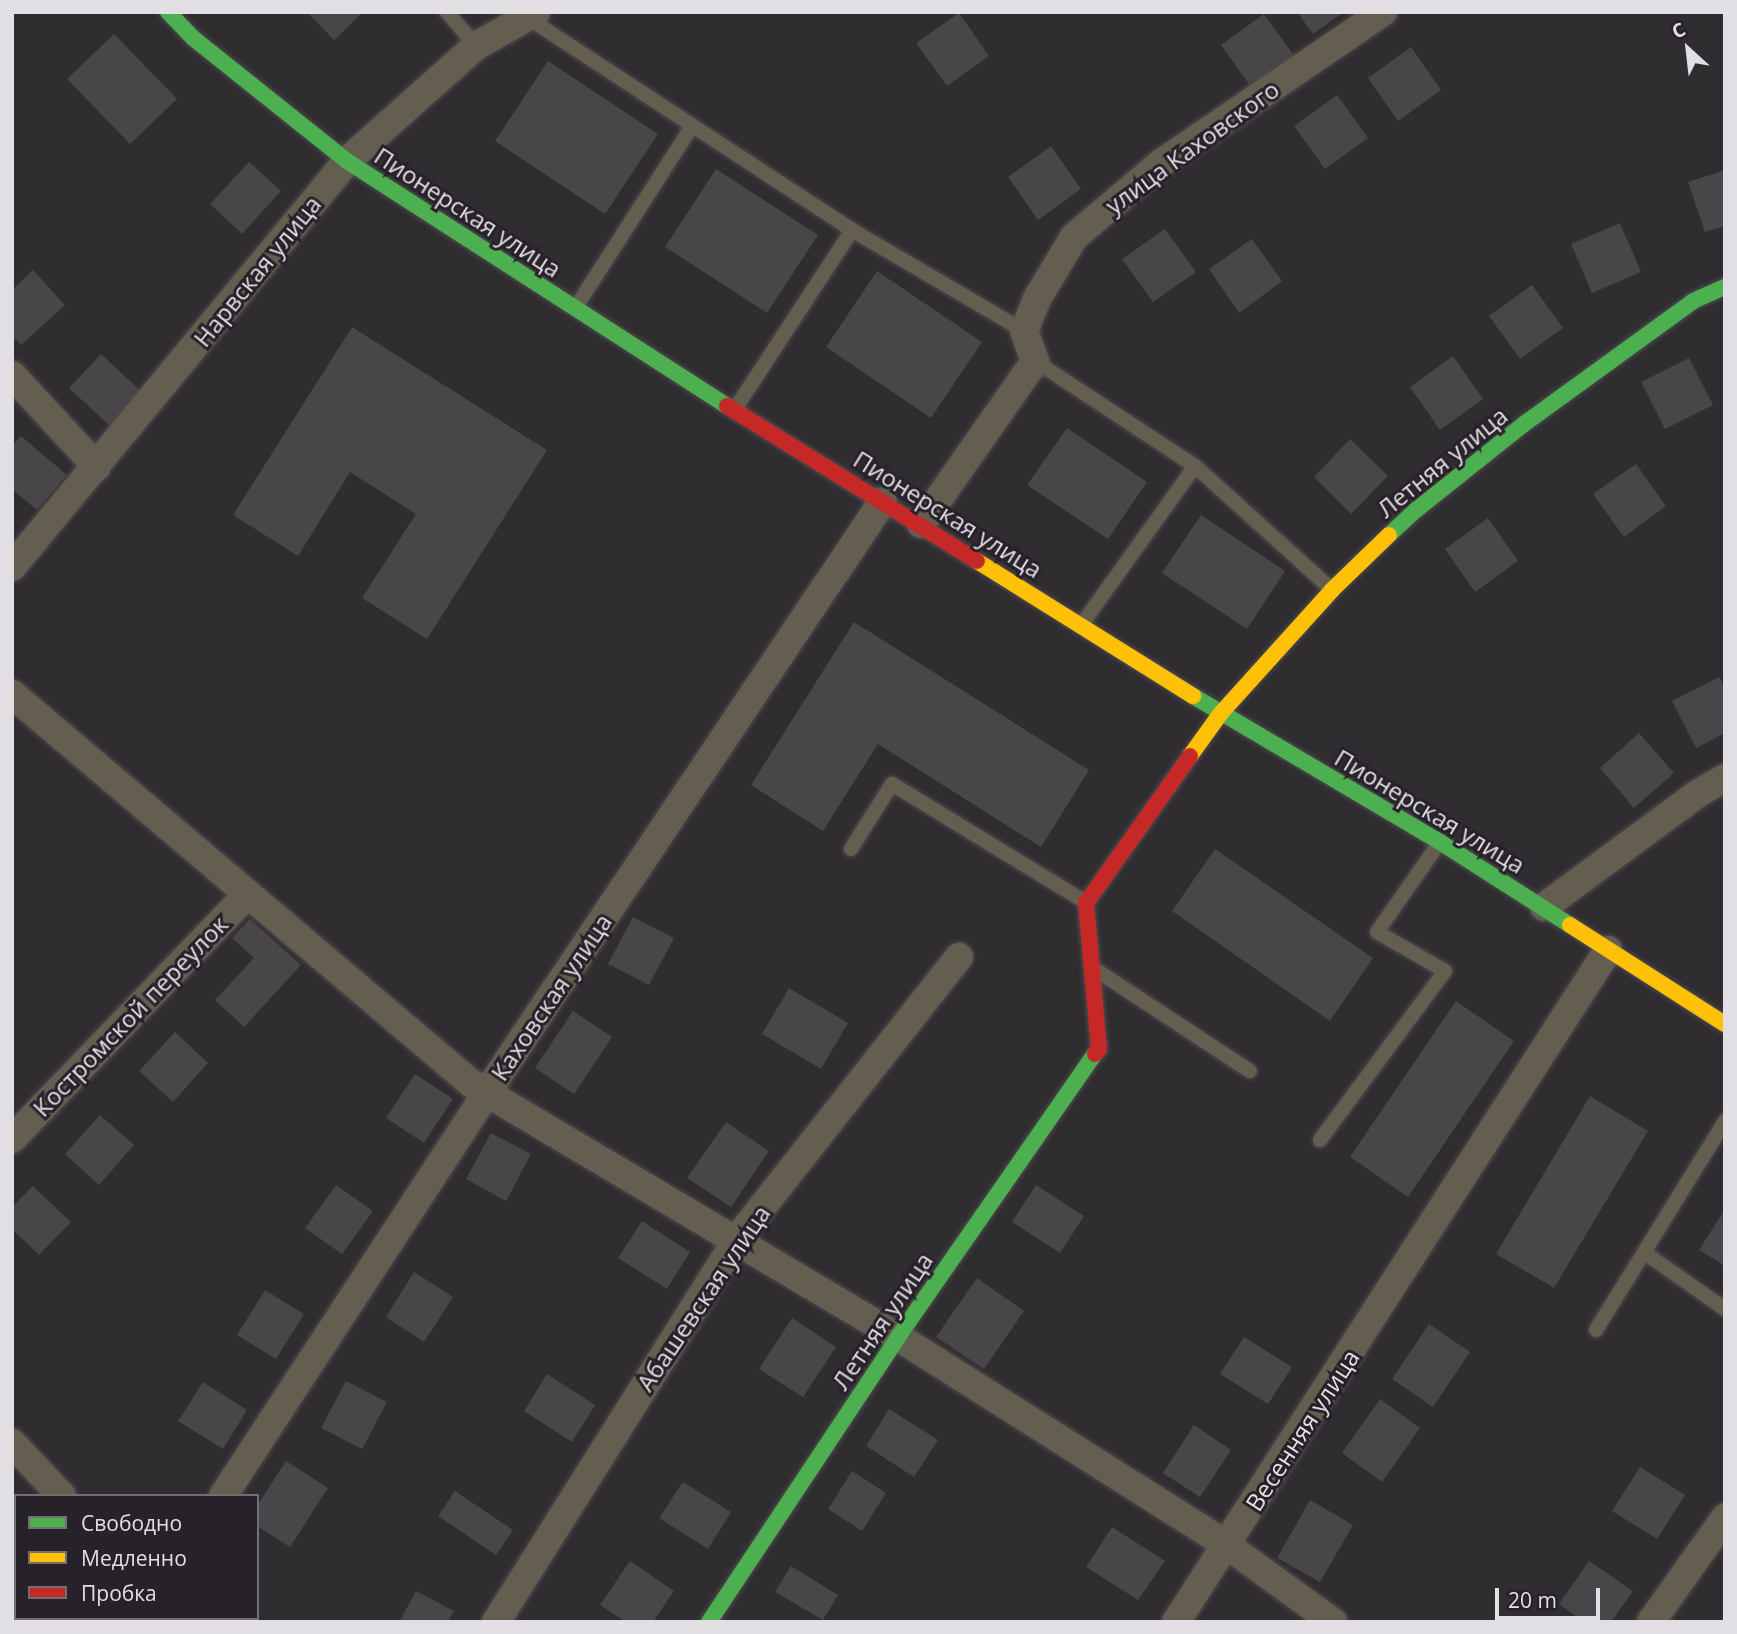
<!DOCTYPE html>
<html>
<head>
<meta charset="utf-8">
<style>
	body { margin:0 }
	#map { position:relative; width:1737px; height:1634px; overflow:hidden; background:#302d31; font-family:"Open Sans",sans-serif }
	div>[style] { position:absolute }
	.building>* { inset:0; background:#484649 }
	.roads { filter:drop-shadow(0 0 2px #4c4a4d) drop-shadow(0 0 2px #4c4a4d) }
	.lane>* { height:14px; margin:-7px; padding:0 7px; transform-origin:7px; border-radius:7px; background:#635e50 }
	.street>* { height:28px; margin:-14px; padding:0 14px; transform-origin:14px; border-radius:14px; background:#635e50 }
	.fast>* { height:16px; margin:-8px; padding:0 8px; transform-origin:8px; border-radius:8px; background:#4caf50 }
	.slow>* { height:16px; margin:-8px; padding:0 8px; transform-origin:8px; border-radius:8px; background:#ffc107 }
	.jam>* { height:16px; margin:-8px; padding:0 8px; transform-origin:8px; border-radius:8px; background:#c62828 }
	span { translate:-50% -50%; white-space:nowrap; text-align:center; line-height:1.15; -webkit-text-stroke:6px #272229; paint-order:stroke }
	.street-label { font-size:24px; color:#e2dfe4 }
	.frame { position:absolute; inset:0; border:14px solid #e2dfe4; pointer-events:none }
	.legend { position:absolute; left:14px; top:1494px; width:245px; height:126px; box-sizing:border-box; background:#272229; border:2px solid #726e74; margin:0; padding:9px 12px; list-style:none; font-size:21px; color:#e2dfe4 }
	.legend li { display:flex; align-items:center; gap:14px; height:35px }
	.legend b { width:35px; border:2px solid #726e74 }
	.north { position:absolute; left:1653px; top:14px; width:70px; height:70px; -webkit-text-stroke:5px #272229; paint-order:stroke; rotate:333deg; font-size:19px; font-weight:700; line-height:28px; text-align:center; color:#e2dfe4 }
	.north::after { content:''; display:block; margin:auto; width:24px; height:32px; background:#e2dfe4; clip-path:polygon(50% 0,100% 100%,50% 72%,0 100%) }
	.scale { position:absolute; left:1495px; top:1588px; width:105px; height:32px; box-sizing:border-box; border:4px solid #e2dfe4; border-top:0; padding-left:9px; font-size:21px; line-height:24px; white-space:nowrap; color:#e2dfe4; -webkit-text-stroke:5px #272229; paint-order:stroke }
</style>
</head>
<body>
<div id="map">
	<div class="building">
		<i style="clip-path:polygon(307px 12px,363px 12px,334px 40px)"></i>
		<i style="clip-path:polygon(1297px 12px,1344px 12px,1313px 34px)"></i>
		<i style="clip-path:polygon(959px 13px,989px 56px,947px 86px,916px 43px)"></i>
		<i style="clip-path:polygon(1264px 14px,1295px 57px,1252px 88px,1221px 45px)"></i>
		<i style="clip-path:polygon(114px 34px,177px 99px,130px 144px,67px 79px)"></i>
		<i style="clip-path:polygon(1411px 47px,1441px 90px,1398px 121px,1368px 78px)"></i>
		<i style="clip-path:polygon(548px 61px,658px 134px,605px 214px,495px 141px)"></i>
		<i style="clip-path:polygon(1337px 95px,1368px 138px,1325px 169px,1294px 126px)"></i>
		<i style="clip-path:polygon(1051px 146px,1081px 189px,1038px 220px,1008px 177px)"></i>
		<i style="clip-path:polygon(249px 162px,281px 191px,242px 234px,210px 204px)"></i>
		<i style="clip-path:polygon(716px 169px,818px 235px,767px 313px,665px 247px)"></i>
		<i style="clip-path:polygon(1725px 170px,1725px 226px,1705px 232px,1688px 182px)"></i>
		<i style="clip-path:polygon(1620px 223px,1641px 272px,1592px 293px,1571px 244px)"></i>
		<i style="clip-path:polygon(1165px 229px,1196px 272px,1153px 302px,1122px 259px)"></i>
		<i style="clip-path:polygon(1252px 239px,1282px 281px,1239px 313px,1209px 269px)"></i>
		<i style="clip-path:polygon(33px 270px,65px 305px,21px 345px,12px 336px,12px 290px)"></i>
		<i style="clip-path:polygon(877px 271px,982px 342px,931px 418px,826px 347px)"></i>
		<i style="clip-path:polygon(1532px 285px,1563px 328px,1520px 359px,1489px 316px)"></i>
		<i style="clip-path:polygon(352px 327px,547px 450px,427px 639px,362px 598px,416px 514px,350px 472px,298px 556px,233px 515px)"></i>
		<i style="clip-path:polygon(101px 354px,145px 395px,113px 429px,69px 388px)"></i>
		<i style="clip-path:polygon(1453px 356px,1483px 399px,1440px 430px,1410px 387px)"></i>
		<i style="clip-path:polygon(1689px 358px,1713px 405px,1665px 429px,1641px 382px)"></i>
		<i style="clip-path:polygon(1067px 428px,1147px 482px,1108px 539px,1027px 485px)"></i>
		<i style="clip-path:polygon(21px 436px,67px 475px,37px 510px,12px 489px,12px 446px)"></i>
		<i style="clip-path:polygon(1350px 439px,1388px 476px,1351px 514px,1314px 477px)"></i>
		<i style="clip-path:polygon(1636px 464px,1666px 506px,1624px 537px,1593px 494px)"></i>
		<i style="clip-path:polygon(1201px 515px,1285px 571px,1247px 629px,1162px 573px)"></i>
		<i style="clip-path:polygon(1488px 518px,1518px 561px,1475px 592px,1445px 549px)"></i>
		<i style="clip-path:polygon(854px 622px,1089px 770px,1041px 847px,878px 744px,823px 831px,751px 785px)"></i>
		<i style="clip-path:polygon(1719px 677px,1725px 688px,1725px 733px,1696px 748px,1672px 701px)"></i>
		<i style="clip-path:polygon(1639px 733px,1674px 773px,1634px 808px,1600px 768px)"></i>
		<i style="clip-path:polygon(1215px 849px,1373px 958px,1330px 1021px,1172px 911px)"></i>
		<i style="clip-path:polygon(633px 917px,674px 938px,649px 985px,608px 964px)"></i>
		<i style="clip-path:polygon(250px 919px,301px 965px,244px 1027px,215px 1000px,254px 958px,232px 938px)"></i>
		<i style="clip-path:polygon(789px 988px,848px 1023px,821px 1069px,762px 1034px)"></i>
		<i style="clip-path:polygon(1456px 1001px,1514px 1041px,1408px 1197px,1350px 1157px)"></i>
		<i style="clip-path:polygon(573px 1011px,612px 1037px,574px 1094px,535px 1068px)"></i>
		<i style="clip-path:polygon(175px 1032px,208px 1063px,173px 1102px,139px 1071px)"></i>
		<i style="clip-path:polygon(415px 1074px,453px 1099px,424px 1143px,386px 1118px)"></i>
		<i style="clip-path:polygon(1590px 1096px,1648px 1131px,1554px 1288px,1496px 1254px)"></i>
		<i style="clip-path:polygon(100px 1115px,134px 1145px,99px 1185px,65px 1154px)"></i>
		<i style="clip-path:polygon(726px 1122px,769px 1151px,731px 1207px,687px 1178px)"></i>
		<i style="clip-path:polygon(491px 1133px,531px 1154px,506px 1201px,466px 1179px)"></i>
		<i style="clip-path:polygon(336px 1185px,373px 1211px,342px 1254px,305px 1228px)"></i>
		<i style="clip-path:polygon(1036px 1185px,1084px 1216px,1060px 1253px,1012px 1222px)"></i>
		<i style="clip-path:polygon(33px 1186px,71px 1222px,39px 1255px,12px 1229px,12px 1207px)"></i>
		<i style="clip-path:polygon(1725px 1209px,1725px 1266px,1699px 1250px)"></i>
		<i style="clip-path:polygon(642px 1221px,690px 1252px,667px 1289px,618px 1258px)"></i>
		<i style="clip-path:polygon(414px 1272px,453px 1297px,424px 1342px,386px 1317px)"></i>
		<i style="clip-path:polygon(977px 1278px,1024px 1311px,984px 1369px,936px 1337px)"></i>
		<i style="clip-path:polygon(265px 1290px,304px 1314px,276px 1359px,237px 1335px)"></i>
		<i style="clip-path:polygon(792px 1318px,836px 1347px,803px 1397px,759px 1369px)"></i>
		<i style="clip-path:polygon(1429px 1324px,1470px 1352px,1433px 1407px,1392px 1379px)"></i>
		<i style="clip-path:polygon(1244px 1337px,1292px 1367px,1268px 1404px,1220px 1374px)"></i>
		<i style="clip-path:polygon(547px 1374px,595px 1405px,572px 1442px,524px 1411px)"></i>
		<i style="clip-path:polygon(346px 1381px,387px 1402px,362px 1449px,321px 1428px)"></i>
		<i style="clip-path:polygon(203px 1382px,247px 1410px,223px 1449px,178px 1421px)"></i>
		<i style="clip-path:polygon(1380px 1399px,1420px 1428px,1382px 1482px,1342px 1453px)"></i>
		<i style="clip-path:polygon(889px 1409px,938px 1440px,914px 1477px,866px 1446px)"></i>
		<i style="clip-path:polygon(1194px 1425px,1231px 1450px,1200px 1497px,1163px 1473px)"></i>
		<i style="clip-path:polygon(286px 1461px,328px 1488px,290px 1547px,257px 1526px,257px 1506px)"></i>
		<i style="clip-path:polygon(1640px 1467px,1685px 1495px,1657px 1539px,1612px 1511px)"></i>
		<i style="clip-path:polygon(852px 1471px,886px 1493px,862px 1531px,828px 1509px)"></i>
		<i style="clip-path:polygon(683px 1482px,731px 1512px,708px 1549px,659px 1518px)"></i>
		<i style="clip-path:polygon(455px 1491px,513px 1530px,496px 1555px,438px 1516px)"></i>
		<i style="clip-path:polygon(1310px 1500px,1353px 1525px,1320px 1582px,1277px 1558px)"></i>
		<i style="clip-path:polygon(1112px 1527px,1165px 1561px,1138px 1600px,1086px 1567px)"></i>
		<i style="clip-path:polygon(630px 1561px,674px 1591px,653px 1622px,626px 1622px,600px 1605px)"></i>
		<i style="clip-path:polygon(1589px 1561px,1633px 1591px,1611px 1622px,1584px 1622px,1559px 1604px)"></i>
		<i style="clip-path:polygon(791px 1566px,838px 1595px,823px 1620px,775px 1592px)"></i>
		<i style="clip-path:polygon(416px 1591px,454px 1611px,448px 1622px,399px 1622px)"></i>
	</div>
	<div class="roads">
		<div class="lane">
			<i style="left:447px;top:12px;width:45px;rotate:49.5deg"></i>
			<i style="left:528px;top:18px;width:387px;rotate:33.2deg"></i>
			<i style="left:852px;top:230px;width:199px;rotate:30.4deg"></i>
			<i style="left:576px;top:307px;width:215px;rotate:-57.3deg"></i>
			<i style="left:1035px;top:361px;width:191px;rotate:33.3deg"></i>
			<i style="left:1195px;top:466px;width:182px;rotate:42.1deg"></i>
			<i style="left:735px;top:409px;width:214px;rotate:-56.8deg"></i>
			<i style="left:1082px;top:624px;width:194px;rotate:-54.4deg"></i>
			<i style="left:851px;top:849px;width:77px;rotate:-57.8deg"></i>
			<i style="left:892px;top:784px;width:226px;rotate:31.4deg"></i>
			<i style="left:1096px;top:970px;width:184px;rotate:33.3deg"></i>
			<i style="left:1320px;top:1140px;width:210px;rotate:-53.5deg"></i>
			<i style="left:1445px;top:971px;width:78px;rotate:-150.2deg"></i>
			<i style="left:1377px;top:932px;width:108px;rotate:-55.1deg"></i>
			<i style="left:1645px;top:1253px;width:98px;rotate:35deg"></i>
			<i style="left:1596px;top:1330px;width:246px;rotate:-58.3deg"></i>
		</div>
		<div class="street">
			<i style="left:12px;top:375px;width:125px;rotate:47.3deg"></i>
			<i style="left:921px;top:524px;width:199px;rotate:-55deg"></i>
			<i style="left:1035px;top:361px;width:32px;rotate:-110deg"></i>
			<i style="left:1024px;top:331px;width:37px;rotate:-68deg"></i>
			<i style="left:1038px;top:297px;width:70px;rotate:-59deg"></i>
			<i style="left:1074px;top:237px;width:113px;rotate:-40.3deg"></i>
			<i style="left:1160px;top:164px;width:270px;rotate:-34.3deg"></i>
			<i style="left:12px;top:567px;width:526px;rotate:-50.47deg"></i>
			<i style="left:347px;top:161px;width:173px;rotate:-41.7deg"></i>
			<i style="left:476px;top:46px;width:69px;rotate:-29.5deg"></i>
			<i style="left:12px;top:694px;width:603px;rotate:40.29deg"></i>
			<i style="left:472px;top:1084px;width:495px;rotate:30.7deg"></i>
			<i style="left:898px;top:1337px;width:391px;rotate:32.3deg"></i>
			<i style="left:1228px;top:1546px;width:130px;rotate:35.9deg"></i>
			<i style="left:1544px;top:907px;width:190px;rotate:-36.4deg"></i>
			<i style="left:1697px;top:794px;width:32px;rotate:-30deg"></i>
			<i style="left:12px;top:1139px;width:340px;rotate:-46.1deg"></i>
			<i style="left:12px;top:1443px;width:73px;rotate:46.7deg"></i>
			<i style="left:223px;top:1496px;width:483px;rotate:-56.8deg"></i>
			<i style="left:487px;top:1092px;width:711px;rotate:-56.18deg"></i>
			<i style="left:179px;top:1618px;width:6px;rotate:45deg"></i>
			<i style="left:496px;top:1622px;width:453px;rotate:-57.8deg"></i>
			<i style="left:737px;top:1239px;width:359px;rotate:-51.8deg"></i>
			<i style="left:1176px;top:1622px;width:799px;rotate:-57.26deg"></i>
			<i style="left:1651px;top:1622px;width:128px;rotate:-54.6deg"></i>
		</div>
		<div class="fast">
			<i style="left:168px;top:12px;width:36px;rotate:46deg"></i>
			<i style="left:193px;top:38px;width:197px;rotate:38.6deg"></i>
			<i style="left:347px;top:161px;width:452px;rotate:32.8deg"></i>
			<i style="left:1389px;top:535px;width:37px;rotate:-43deg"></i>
			<i style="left:1416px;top:510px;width:138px;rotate:-38.5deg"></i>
			<i style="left:1524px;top:424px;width:209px;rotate:-36deg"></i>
			<i style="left:1693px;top:301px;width:35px;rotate:-24deg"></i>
			<i style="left:1193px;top:696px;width:287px;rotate:30.6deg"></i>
			<i style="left:1440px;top:842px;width:154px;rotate:32.6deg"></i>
			<i style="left:709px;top:1622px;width:342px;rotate:-56.4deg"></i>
			<i style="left:898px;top:1337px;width:345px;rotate:-55.2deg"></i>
		</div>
		<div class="slow">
			<i style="left:977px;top:561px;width:255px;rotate:32deg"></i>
			<i style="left:1190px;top:756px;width:53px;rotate:-54.2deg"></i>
			<i style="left:1221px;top:713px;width:166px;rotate:-47.9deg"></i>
			<i style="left:1332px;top:590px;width:79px;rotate:-44deg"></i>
			<i style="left:1570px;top:925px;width:184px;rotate:32.6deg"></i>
		</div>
		<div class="jam">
			<i style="left:727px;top:406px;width:294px;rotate:31.8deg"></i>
			<i style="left:1095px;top:1054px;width:6px;rotate:-51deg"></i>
			<i style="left:1099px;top:1049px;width:147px;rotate:-95.1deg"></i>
			<i style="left:1086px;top:903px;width:180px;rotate:-54.7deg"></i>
		</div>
	</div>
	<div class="street-label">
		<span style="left:1192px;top:147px;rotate:-36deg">улица Каховского</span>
		<span style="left:468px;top:212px;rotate:33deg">Пионерская улица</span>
		<span style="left:257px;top:271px;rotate:-51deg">Нарвская улица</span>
		<span style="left:1442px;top:462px;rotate:-39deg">Летняя улица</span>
		<span style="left:948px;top:514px;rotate:32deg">Пионерская улица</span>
		<span style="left:1430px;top:811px;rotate:31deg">Пионерская улица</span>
		<span style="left:551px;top:997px;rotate:-56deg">Каховская улица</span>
		<span style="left:130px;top:1016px;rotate:-46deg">Костромской переулок</span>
		<span style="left:703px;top:1298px;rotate:-56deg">Абашевская улица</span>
		<span style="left:882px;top:1321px;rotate:-56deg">Летняя улица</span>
		<span style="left:1302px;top:1430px;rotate:-57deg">Весенняя улица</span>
	</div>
	<div class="frame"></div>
	<ul class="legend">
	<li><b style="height:9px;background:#4caf50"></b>Свободно</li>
	<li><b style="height:9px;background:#ffc107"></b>Медленно</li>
	<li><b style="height:9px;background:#c62828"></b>Пробка</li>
	</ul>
	<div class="north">С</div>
	<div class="scale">20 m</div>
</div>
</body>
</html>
